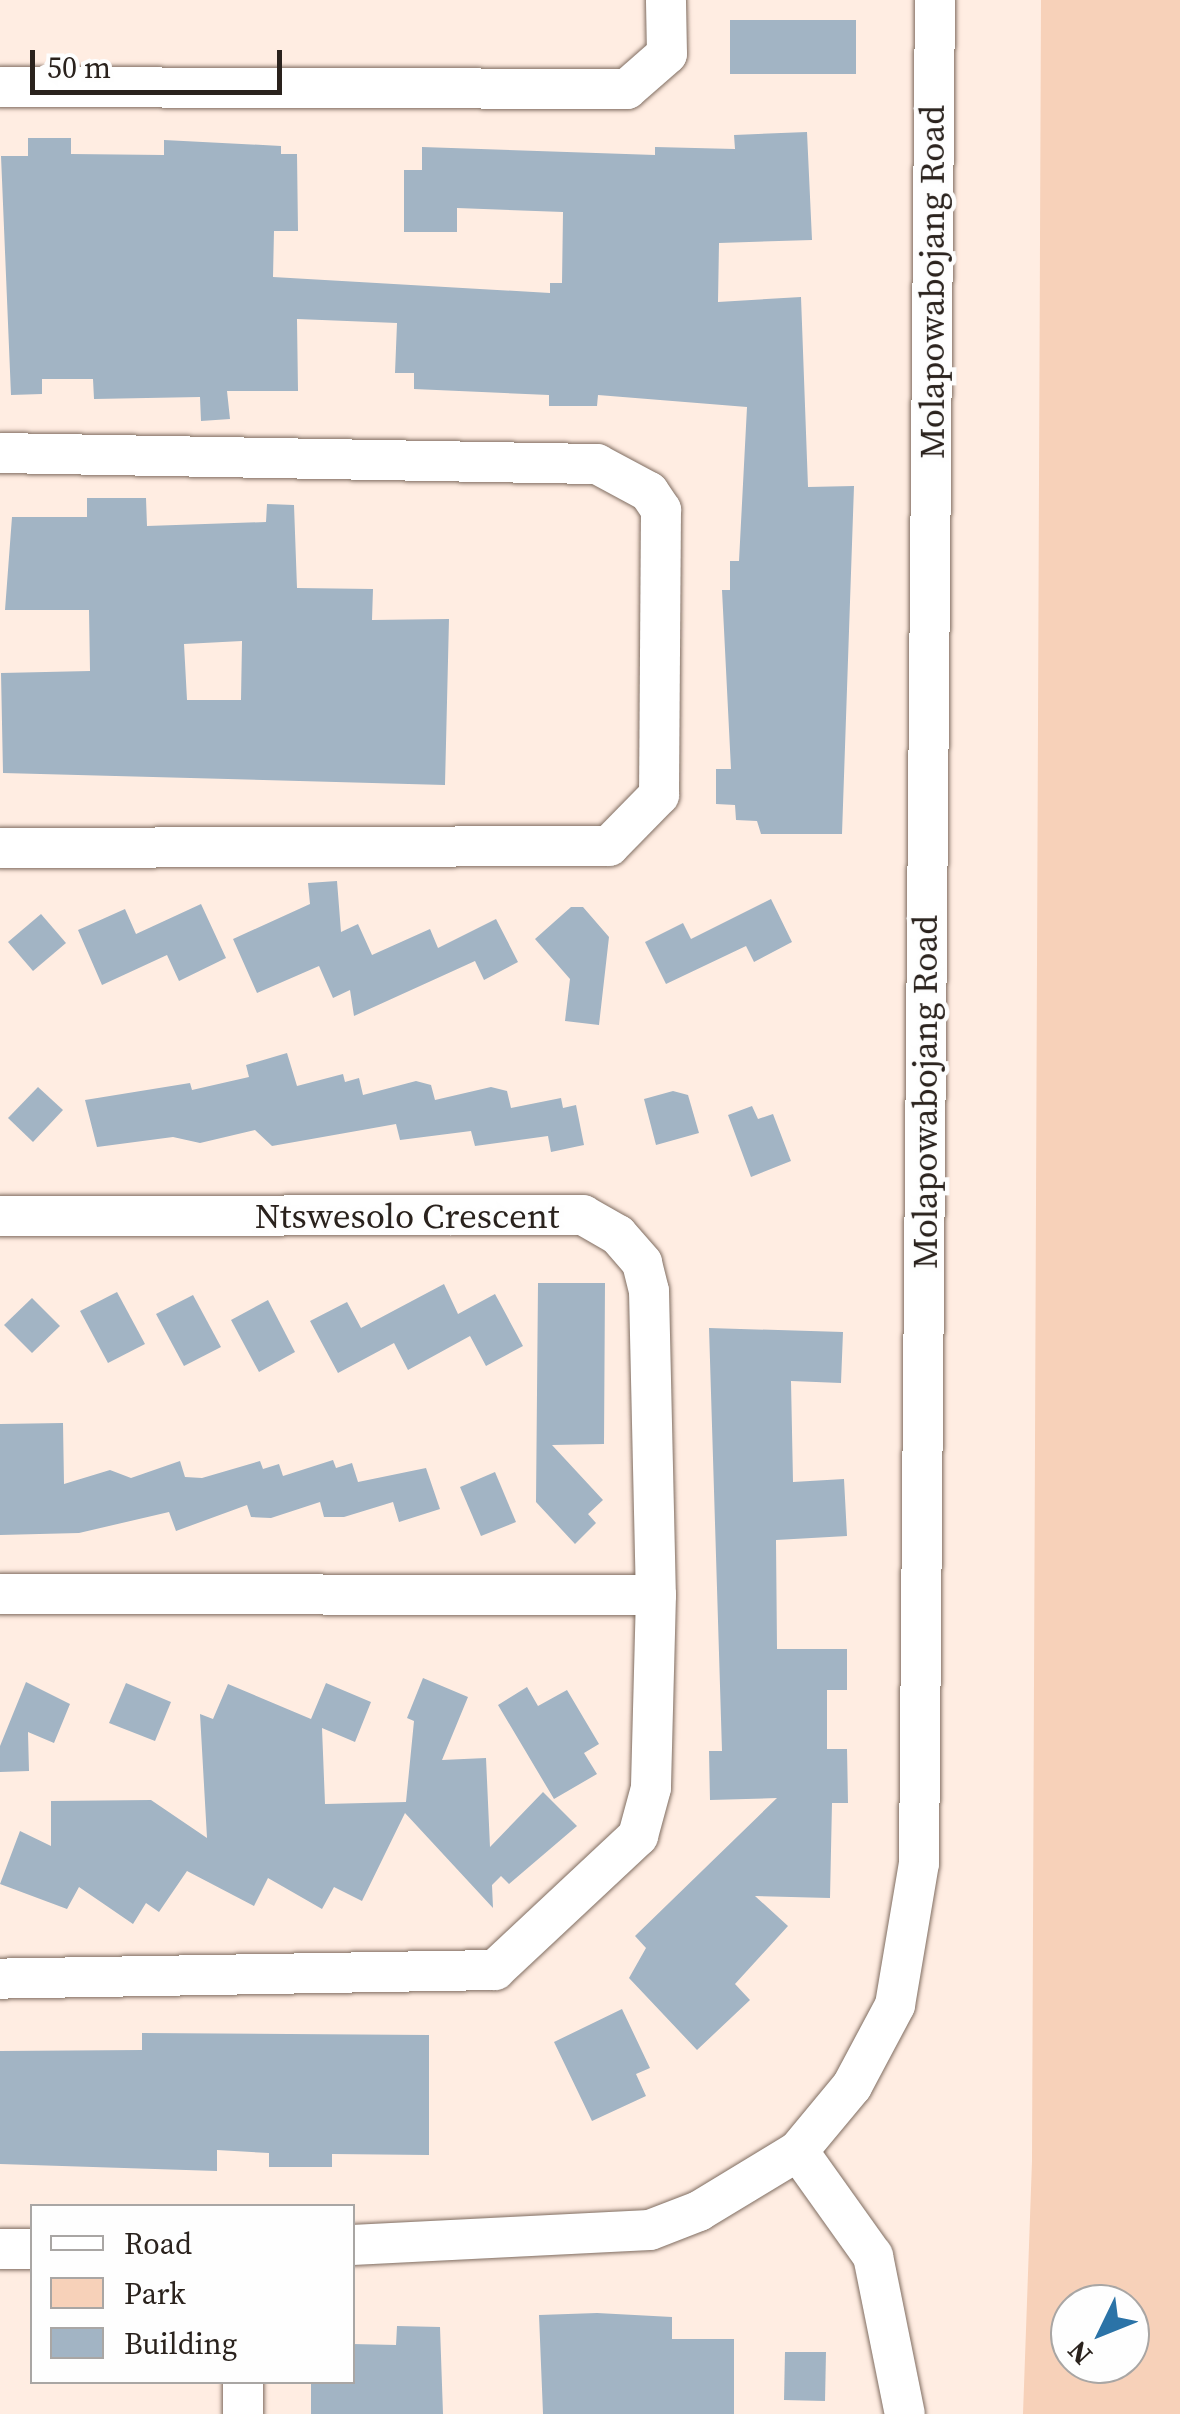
<!DOCTYPE html>
<html>
<head>
<meta charset="utf-8">
<style>
	body { margin:0 }
	#map { position:relative; width:1180px; height:2414px; overflow:hidden; background:#ffede2; font-family:"Source Serif 4",serif }
	div>[style] { position:absolute }
	.green>* { inset:0; background:#f7d1b9 }
	.building>* { inset:0; background:#a2b4c4 }
	.roads { filter:drop-shadow(0 0 2px #806d61) drop-shadow(0 0 2px #806d61) }
	.minor>* { height:40px; margin:-20px; padding:0 20px; transform-origin:20px; border-radius:20px; background:#fff }
	span { translate:-50% -50%; white-space:nowrap; text-align:center; line-height:1.15; -webkit-text-stroke:9px #fefefe; paint-order:stroke }
	.street-label { font-size:35px; color:#2a221d }
	.legend { position:absolute; left:30px; top:2204px; width:325px; height:180px; box-sizing:border-box; background:#fefefe; border:2px solid #a9a6a4; margin:0; padding:12px 18px; list-style:none; font-size:30px; color:#2a221d }
	.legend li { display:flex; align-items:center; gap:20px; height:50px }
	.legend b { width:50px; border:2px solid #a9a6a4 }
	.north { position:absolute; left:1050px; top:2284px; width:100px; height:100px; box-sizing:border-box; background:#fefefe; border:2px solid #a9a6a4; border-radius:50%; rotate:227deg; font-size:28px; font-weight:700; line-height:40px; text-align:center; color:#2a221d }
	.north::after { content:''; display:block; margin:auto; width:35px; height:45px; background:#2b73a7; clip-path:polygon(50% 0,100% 100%,50% 72%,0 100%) }
	.scale { position:absolute; left:30px; top:50px; width:252px; height:45px; box-sizing:border-box; border:5px solid #2a221d; border-top:0; padding-left:12px; font-size:30px; line-height:35px; white-space:nowrap; color:#2a221d; -webkit-text-stroke:8px #fefefe; paint-order:stroke }
</style>
</head>
<body>
<div id="map">
	<div class="green">
		<i style="clip-path:polygon(evenodd,1041px 0,1180px 0,1180px 2414px,1023px 2414px,1032px 2161px,1041px 0,1070px 2304px,1130px 2304px,1130px 2364px,1070px 2364px,1070px 2304px)"></i>
	</div>
	<div class="building">
		<i style="clip-path:polygon(730px 20px,856px 20px,856px 74px,730px 74px)"></i>
		<i style="clip-path:polygon(807px 132px,812px 240px,719px 243px,718px 302px,801px 297px,808px 487px,854px 486px,842px 834px,761px 834px,757px 821px,736px 820px,735px 805px,716px 804px,716px 769px,731px 769px,722px 590px,730px 590px,730px 561px,739px 561px,747px 407px,598px 395px,597px 406px,549px 406px,549px 395px,414px 389px,414px 373px,395px 373px,397px 323px,297px 319px,298px 391px,227px 391px,230px 419px,201px 421px,200px 397px,94px 399px,93px 379px,42px 379px,42px 394px,11px 395px,1px 156px,28px 156px,28px 138px,71px 138px,71px 154px,164px 155px,164px 140px,281px 146px,281px 154px,297px 154px,298px 231px,274px 231px,273px 277px,550px 293px,550px 283px,562px 283px,563px 212px,457px 208px,457px 232px,404px 232px,404px 170px,422px 170px,422px 147px,655px 155px,655px 147px,735px 149px,734px 135px)"></i>
		<i style="clip-path:polygon(evenodd,87px 498px,146px 498px,147px 526px,266px 522px,267px 504px,294px 505px,297px 588px,373px 589px,372px 620px,449px 619px,445px 785px,3px 773px,1px 673px,90px 671px,89px 610px,5px 610px,12px 517px,87px 517px,87px 498px,242px 641px,241px 700px,187px 700px,184px 644px,242px 641px)"></i>
		<i style="clip-path:polygon(337px 881px,341px 932px,358px 924px,372px 955px,430px 929px,438px 948px,496px 919px,518px 962px,484px 980px,475px 961px,354px 1016px,350px 990px,333px 998px,319px 966px,257px 993px,233px 939px,310px 904px,308px 883px)"></i>
		<i style="clip-path:polygon(771px 899px,792px 942px,754px 962px,746px 946px,666px 984px,645px 942px,683px 923px,691px 939px)"></i>
		<i style="clip-path:polygon(201px 904px,226px 958px,179px 981px,167px 955px,102px 985px,78px 930px,125px 909px,136px 934px)"></i>
		<i style="clip-path:polygon(571px 907px,583px 907px,609px 937px,599px 1025px,565px 1021px,570px 979px,535px 939px)"></i>
		<i style="clip-path:polygon(41px 914px,66px 943px,33px 971px,8px 942px)"></i>
		<i style="clip-path:polygon(287px 1053px,297px 1086px,343px 1074px,345px 1082px,359px 1078px,363px 1095px,416px 1081px,431px 1085px,435px 1100px,491px 1087px,507px 1091px,511px 1108px,561px 1098px,563px 1108px,576px 1105px,584px 1145px,551px 1152px,548px 1136px,475px 1146px,471px 1131px,400px 1140px,396px 1124px,272px 1146px,255px 1130px,200px 1143px,173px 1137px,97px 1147px,85px 1100px,190px 1083px,192px 1090px,249px 1077px,246px 1065px)"></i>
		<i style="clip-path:polygon(38px 1087px,63px 1110px,33px 1142px,8px 1118px)"></i>
		<i style="clip-path:polygon(673px 1091px,688px 1095px,699px 1133px,656px 1145px,644px 1099px)"></i>
		<i style="clip-path:polygon(752px 1106px,758px 1119px,773px 1114px,791px 1161px,751px 1177px,728px 1115px)"></i>
		<i style="clip-path:polygon(538px 1283px,605px 1283px,604px 1444px,552px 1445px,603px 1500px,588px 1514px,596px 1523px,575px 1544px,536px 1502px)"></i>
		<i style="clip-path:polygon(444px 1284px,458px 1314px,495px 1294px,523px 1346px,486px 1366px,470px 1336px,408px 1370px,394px 1343px,338px 1373px,310px 1321px,347px 1302px,361px 1328px)"></i>
		<i style="clip-path:polygon(117px 1292px,145px 1344px,108px 1363px,80px 1311px)"></i>
		<i style="clip-path:polygon(193px 1295px,221px 1347px,184px 1366px,156px 1314px)"></i>
		<i style="clip-path:polygon(32px 1298px,60px 1326px,32px 1353px,4px 1325px)"></i>
		<i style="clip-path:polygon(268px 1300px,295px 1352px,259px 1372px,231px 1320px)"></i>
		<i style="clip-path:polygon(709px 1328px,843px 1332px,841px 1383px,791px 1381px,793px 1482px,844px 1479px,847px 1536px,776px 1540px,777px 1649px,847px 1649px,847px 1690px,827px 1690px,827px 1749px,847px 1749px,848px 1803px,832px 1803px,830px 1898px,755px 1896px,788px 1926px,735px 1984px,750px 2000px,697px 2050px,629px 1978px,646px 1948px,635px 1936px,777px 1798px,710px 1800px,709px 1751px,722px 1751px)"></i>
		<i style="clip-path:polygon(63px 1423px,64px 1484px,110px 1470px,131px 1478px,180px 1461px,185px 1477px,202px 1478px,260px 1461px,263px 1469px,279px 1464px,283px 1476px,333px 1460px,336px 1468px,352px 1463px,358px 1482px,426px 1468px,440px 1509px,399px 1522px,393px 1502px,344px 1517px,324px 1517px,320px 1502px,271px 1518px,251px 1517px,247px 1505px,176px 1531px,169px 1512px,79px 1533px,0 1535px,0 1424px)"></i>
		<i style="clip-path:polygon(495px 1472px,516px 1522px,481px 1536px,460px 1487px)"></i>
		<i style="clip-path:polygon(423px 1678px,468px 1697px,442px 1760px,486px 1758px,490px 1847px,543px 1792px,577px 1826px,509px 1884px,501px 1876px,492px 1885px,493px 1908px,405px 1813px,362px 1901px,334px 1887px,322px 1909px,268px 1878px,254px 1906px,187px 1871px,159px 1912px,146px 1903px,133px 1924px,79px 1887px,67px 1909px,0 1884px,20px 1831px,51px 1846px,51px 1801px,151px 1800px,207px 1838px,200px 1714px,213px 1719px,228px 1684px,311px 1719px,326px 1683px,371px 1702px,355px 1742px,322px 1728px,325px 1804px,406px 1802px,414px 1721px,407px 1718px)"></i>
		<i style="clip-path:polygon(26px 1682px,70px 1704px,54px 1743px,28px 1732px,29px 1771px,0 1772px,0 1746px)"></i>
		<i style="clip-path:polygon(126px 1683px,171px 1702px,155px 1741px,109px 1723px)"></i>
		<i style="clip-path:polygon(527px 1687px,538px 1706px,567px 1690px,599px 1744px,584px 1753px,597px 1774px,554px 1799px,498px 1705px)"></i>
		<i style="clip-path:polygon(622px 2009px,650px 2068px,636px 2074px,646px 2096px,592px 2121px,554px 2042px)"></i>
		<i style="clip-path:polygon(142px 2033px,429px 2035px,429px 2155px,332px 2154px,332px 2167px,269px 2167px,269px 2153px,217px 2150px,217px 2171px,0 2164px,0 2051px,142px 2050px)"></i>
		<i style="clip-path:polygon(597px 2313px,672px 2317px,672px 2339px,734px 2339px,734px 2414px,543px 2414px,539px 2315px)"></i>
		<i style="clip-path:polygon(397px 2326px,440px 2327px,443px 2414px,311px 2414px,311px 2382px,352px 2382px,352px 2344px,396px 2345px)"></i>
		<i style="clip-path:polygon(785px 2352px,826px 2352px,825px 2401px,784px 2400px)"></i>
	</div>
	<div class="roads">
		<div class="minor">
			<i style="left:0;top:87px;width:627px;rotate:0.18deg"></i>
			<i style="left:627px;top:89px;width:53px;rotate:-41.2deg"></i>
			<i style="left:667px;top:54px;width:54px;rotate:-91.1deg"></i>
			<i style="left:0;top:453px;width:597px;rotate:1.06deg"></i>
			<i style="left:597px;top:464px;width:59px;rotate:28.3deg"></i>
			<i style="left:649px;top:492px;width:22px;rotate:56deg"></i>
			<i style="left:661px;top:510px;width:285px;rotate:90.4deg"></i>
			<i style="left:659px;top:795px;width:71px;rotate:134.4deg"></i>
			<i style="left:609px;top:846px;width:609px;rotate:179.81deg"></i>
			<i style="left:0;top:1216px;width:583px;rotate:-0.1deg"></i>
			<i style="left:583px;top:1215px;width:40px;rotate:29.7deg"></i>
			<i style="left:618px;top:1235px;width:37px;rotate:49deg"></i>
			<i style="left:642px;top:1263px;width:29px;rotate:76deg"></i>
			<i style="left:649px;top:1291px;width:304px;rotate:88.7deg"></i>
			<i style="left:656px;top:1595px;width:193px;rotate:91.5deg"></i>
			<i style="left:651px;top:1788px;width:50px;rotate:105.2deg"></i>
			<i style="left:638px;top:1836px;width:196px;rotate:136.9deg"></i>
			<i style="left:495px;top:1970px;width:495px;rotate:179deg"></i>
			<i style="left:0;top:1594px;width:656px;rotate:0.09deg"></i>
			<i style="left:798px;top:2151px;width:129px;rotate:54.5deg"></i>
			<i style="left:873px;top:2256px;width:161px;rotate:78.6deg"></i>
			<i style="left:352px;top:2245px;width:298px;rotate:-2.9deg"></i>
			<i style="left:650px;top:2230px;width:53px;rotate:-21.2deg"></i>
			<i style="left:699px;top:2211px;width:116px;rotate:-31.2deg"></i>
			<i style="left:798px;top:2151px;width:85px;rotate:-50.3deg"></i>
			<i style="left:852px;top:2086px;width:92px;rotate:-62deg"></i>
			<i style="left:895px;top:2005px;width:144px;rotate:-80.4deg"></i>
			<i style="left:919px;top:1863px;width:1863px;rotate:-89.51deg"></i>
			<i style="left:0;top:2249px;width:32px"></i>
			<i style="left:243px;top:2414px;width:32px;rotate:-90deg"></i>
		</div>
	</div>
	<div class="street-label">
		<span style="left:932px;top:282px;rotate:-90deg">Molapowabojang Road</span>
		<span style="left:925px;top:1092px;rotate:-90deg">Molapowabojang Road</span>
		<span style="left:407px;top:1216px">Ntswesolo Crescent</span>
	</div>
	<ul class="legend">
	<li><b style="height:12px;background:#fff"></b>Road</li>
	<li><b style="height:28px;background:#f7d1b9"></b>Park</li>
	<li><b style="height:28px;background:#a2b4c4"></b>Building</li>
	</ul>
	<div class="north">N</div>
	<div class="scale">50 m</div>
</div>
</body>
</html>
